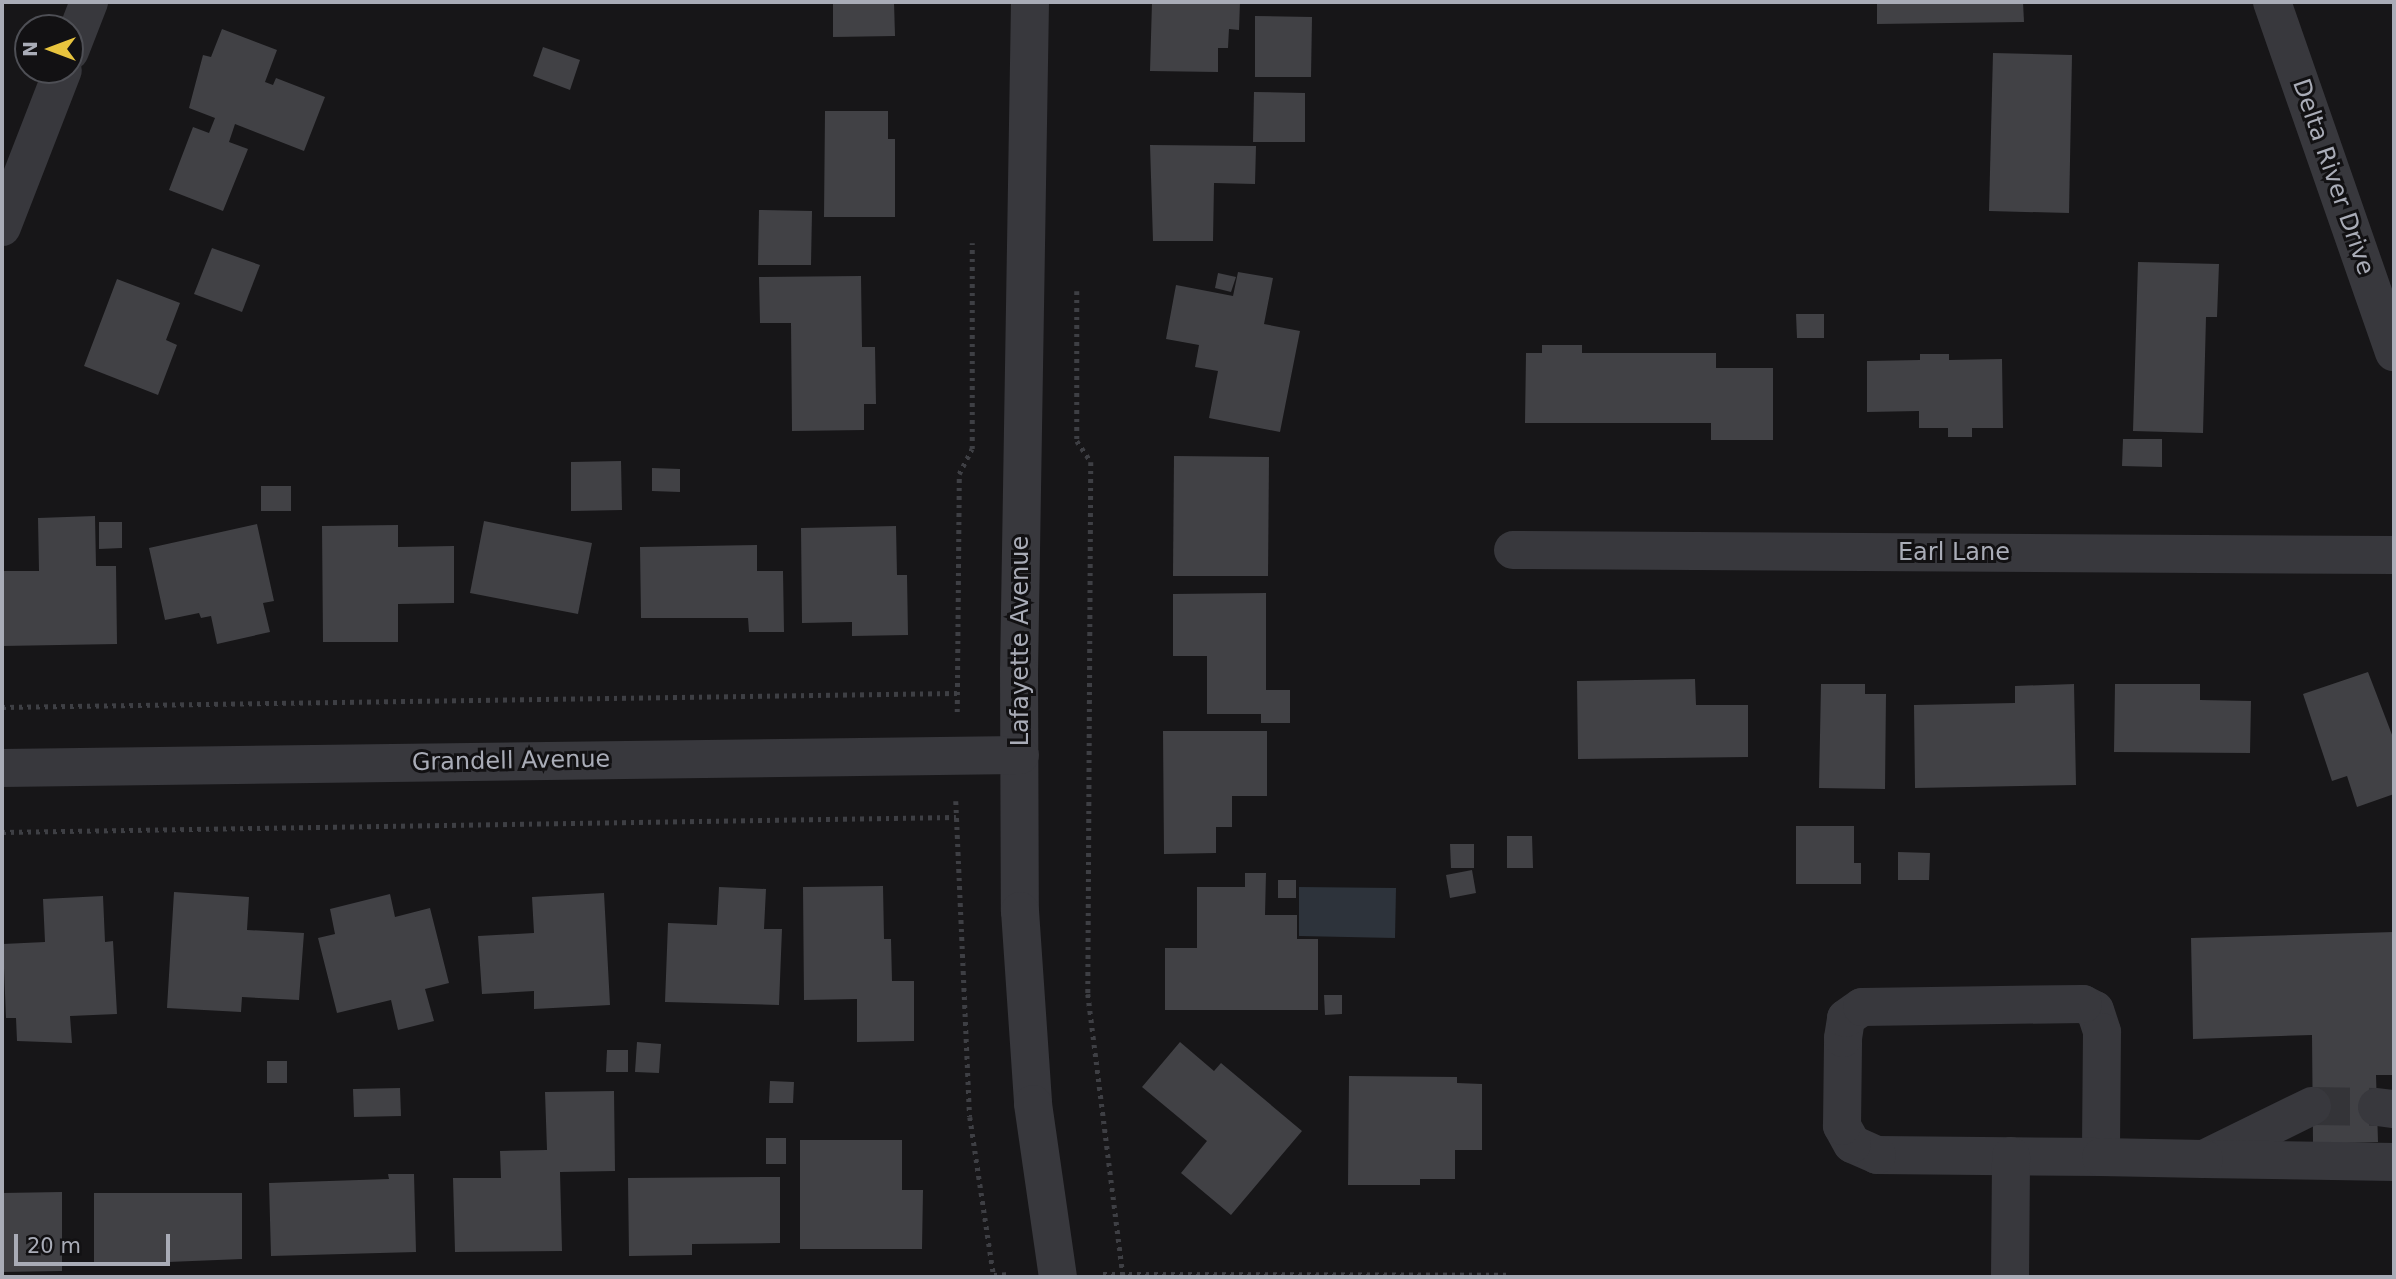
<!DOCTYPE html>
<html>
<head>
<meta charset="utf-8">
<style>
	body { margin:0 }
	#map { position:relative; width:2396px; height:1279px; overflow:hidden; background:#171618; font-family:"DejaVu Sans",sans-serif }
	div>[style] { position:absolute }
	.water>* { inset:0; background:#2d333b }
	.building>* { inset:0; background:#414145 }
	.minor-tunnel>* { height:38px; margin-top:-19px; transform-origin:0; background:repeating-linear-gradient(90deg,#343438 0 38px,transparent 0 57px) }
	.path>* { height:4.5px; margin-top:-2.25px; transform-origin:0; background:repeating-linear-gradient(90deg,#3e3f44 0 3.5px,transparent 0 8.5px) }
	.minor>* { height:38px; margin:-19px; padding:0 19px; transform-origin:19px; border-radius:19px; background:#38383d }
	span { translate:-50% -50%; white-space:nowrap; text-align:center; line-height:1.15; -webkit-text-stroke:6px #121113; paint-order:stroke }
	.street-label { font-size:24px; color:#a9acb7 }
	.frame { position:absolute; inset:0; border:4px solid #a9acb7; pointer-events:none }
	.north { position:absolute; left:14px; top:14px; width:70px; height:70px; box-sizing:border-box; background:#121113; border:2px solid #4e4f55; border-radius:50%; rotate:270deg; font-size:19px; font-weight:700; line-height:28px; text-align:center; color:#a9acb7 }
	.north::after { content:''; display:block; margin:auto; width:24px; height:32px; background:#e8c43e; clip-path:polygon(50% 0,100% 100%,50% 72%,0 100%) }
	.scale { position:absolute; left:14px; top:1234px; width:156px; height:32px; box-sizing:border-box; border:4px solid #a9acb7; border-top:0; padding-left:9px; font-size:21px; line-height:24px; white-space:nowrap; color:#a9acb7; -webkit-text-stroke:5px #121113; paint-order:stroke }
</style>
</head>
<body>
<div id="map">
	<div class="water">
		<i style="clip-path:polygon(1299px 887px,1396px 888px,1395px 938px,1299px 936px)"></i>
	</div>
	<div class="building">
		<i style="clip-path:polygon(833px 2px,894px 2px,895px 36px,833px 37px)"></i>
		<i style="clip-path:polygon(1152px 2px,1240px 2px,1239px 30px,1229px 29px,1228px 48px,1218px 48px,1218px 72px,1150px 71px)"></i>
		<i style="clip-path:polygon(1877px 2px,2023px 2px,2024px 22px,1877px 24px)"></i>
		<i style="clip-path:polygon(1255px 16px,1312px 17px,1311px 77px,1255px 77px)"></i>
		<i style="clip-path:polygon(222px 29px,277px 50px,265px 82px,273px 85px,276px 78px,325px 97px,304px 151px,235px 124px,229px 142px,248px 149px,223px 211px,169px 190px,193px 127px,209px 133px,215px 118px,189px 108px,203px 55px,211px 57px)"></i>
		<i style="clip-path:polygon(543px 47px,580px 60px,570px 90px,533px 76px)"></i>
		<i style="clip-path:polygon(1993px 53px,2072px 55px,2069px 213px,1989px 211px)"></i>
		<i style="clip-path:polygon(1254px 92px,1305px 93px,1305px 142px,1253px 142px)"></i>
		<i style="clip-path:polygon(825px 111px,888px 111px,888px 139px,895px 139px,895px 217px,824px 217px)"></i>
		<i style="clip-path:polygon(1150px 145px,1256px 146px,1255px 184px,1214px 183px,1213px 241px,1153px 241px)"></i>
		<i style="clip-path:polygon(759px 210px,812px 211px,811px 265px,758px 265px)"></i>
		<i style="clip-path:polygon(212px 248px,260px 265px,242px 312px,194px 294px)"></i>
		<i style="clip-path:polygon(2138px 262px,2219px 264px,2217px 317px,2206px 317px,2203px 433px,2133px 431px)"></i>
		<i style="clip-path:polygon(1238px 272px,1273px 278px,1264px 324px,1300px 331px,1280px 432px,1209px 418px,1218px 371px,1195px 367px,1199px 345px,1166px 339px,1176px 285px,1233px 296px)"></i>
		<i style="clip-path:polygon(1218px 273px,1236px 277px,1231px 292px,1215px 288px)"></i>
		<i style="clip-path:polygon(861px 276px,862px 347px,875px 347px,876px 404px,864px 404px,864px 430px,792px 431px,791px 323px,760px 323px,759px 277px)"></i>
		<i style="clip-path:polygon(117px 279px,180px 303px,166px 340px,177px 345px,158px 395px,84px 366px)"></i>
		<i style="clip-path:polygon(1796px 314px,1824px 314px,1824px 338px,1797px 338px)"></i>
		<i style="clip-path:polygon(1542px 345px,1582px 345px,1582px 353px,1716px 353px,1716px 368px,1773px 368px,1773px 440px,1711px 440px,1711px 423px,1525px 423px,1526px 353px,1542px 353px)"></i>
		<i style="clip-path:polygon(1920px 354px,1949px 354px,1949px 360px,2002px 359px,2003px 428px,1972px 428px,1972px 437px,1948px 437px,1948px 428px,1919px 428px,1919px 411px,1867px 412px,1867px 361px,1920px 360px)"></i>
		<i style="clip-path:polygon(2123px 439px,2162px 439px,2162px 467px,2122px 466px)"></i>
		<i style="clip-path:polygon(1174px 456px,1269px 457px,1268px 576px,1173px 576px)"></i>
		<i style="clip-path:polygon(621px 461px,622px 510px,571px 511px,571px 462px)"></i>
		<i style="clip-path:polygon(652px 468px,680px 469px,680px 492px,652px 491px)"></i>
		<i style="clip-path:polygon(261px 486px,291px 486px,291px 511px,261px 511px)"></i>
		<i style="clip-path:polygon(95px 516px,96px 566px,116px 566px,117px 644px,2px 646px,2px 571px,39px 571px,38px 518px)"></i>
		<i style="clip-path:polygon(484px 521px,592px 543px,578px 614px,470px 593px)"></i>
		<i style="clip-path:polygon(99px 522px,122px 522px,122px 548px,99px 549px)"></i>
		<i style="clip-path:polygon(257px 524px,274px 601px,263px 603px,270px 632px,217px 644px,211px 616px,201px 618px,199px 613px,165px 620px,149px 548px)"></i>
		<i style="clip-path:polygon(398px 525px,398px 547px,454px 546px,454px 603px,398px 604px,398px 642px,323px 642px,322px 526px)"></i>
		<i style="clip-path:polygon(896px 526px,897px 575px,907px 575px,908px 635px,852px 636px,852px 622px,802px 623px,801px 528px)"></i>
		<i style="clip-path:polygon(757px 545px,757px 571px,783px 571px,784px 632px,749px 632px,748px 618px,641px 618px,640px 547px)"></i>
		<i style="clip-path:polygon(1266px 593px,1266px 690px,1290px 690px,1290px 723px,1261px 723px,1261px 714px,1207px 714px,1207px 656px,1173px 656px,1173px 594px)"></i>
		<i style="clip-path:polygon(2368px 672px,2394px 740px,2394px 794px,2357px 807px,2347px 776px,2332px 781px,2303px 694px)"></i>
		<i style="clip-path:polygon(1695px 679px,1696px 705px,1748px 705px,1748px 757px,1578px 759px,1577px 681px)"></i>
		<i style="clip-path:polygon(1821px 684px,1865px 684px,1865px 694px,1886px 694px,1885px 789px,1819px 788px)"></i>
		<i style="clip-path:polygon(2074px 684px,2076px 785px,1915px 788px,1914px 705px,2015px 703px,2015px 686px)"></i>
		<i style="clip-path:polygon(2115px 684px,2200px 684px,2200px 700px,2251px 701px,2250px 753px,2114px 752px)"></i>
		<i style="clip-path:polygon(1163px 731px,1267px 731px,1267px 796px,1232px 796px,1232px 827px,1216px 827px,1216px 853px,1164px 854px)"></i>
		<i style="clip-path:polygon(1796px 826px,1854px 826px,1854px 863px,1861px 863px,1861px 884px,1796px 884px)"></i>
		<i style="clip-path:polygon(1507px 836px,1532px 836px,1533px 868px,1507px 868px)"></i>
		<i style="clip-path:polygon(1450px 844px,1474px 844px,1474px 868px,1451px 868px)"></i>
		<i style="clip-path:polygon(1898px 852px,1930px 853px,1929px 880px,1898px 880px)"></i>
		<i style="clip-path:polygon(1472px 870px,1476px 893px,1450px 898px,1446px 875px)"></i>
		<i style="clip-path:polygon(1245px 873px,1266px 873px,1265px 915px,1297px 915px,1297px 939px,1318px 939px,1318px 1010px,1165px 1010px,1165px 948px,1197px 948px,1197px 887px,1245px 887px)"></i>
		<i style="clip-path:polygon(1278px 880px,1296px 880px,1296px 898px,1278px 898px)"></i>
		<i style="clip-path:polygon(883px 886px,884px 939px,891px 939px,892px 981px,914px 981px,914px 1041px,857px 1042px,857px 999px,804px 1000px,803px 887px)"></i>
		<i style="clip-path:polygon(719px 887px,766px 889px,764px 929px,782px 929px,779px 1005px,665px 1002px,668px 923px,717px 925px)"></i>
		<i style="clip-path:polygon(174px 892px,249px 897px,247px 930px,304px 933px,299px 1000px,242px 997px,241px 1012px,167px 1008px)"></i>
		<i style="clip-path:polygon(604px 893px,610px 1005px,534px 1009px,534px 991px,482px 994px,478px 936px,534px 933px,532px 897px)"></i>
		<i style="clip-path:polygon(390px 894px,395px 917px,430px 908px,449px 983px,425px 989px,434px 1021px,398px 1030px,391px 1000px,337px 1013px,318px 938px,335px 934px,330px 909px)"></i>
		<i style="clip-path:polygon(103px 896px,105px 942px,113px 941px,117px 1014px,70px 1016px,72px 1043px,17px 1041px,16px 1018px,6px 1018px,3px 944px,45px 942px,43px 899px)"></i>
		<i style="clip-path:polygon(2394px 932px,2394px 1075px,2376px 1075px,2378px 1142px,2313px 1144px,2312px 1035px,2193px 1039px,2191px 938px)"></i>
		<i style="clip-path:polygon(1324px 995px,1342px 995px,1342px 1014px,1325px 1015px)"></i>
		<i style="clip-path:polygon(637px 1042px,661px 1044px,659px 1073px,635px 1072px)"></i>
		<i style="clip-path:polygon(1180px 1042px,1214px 1071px,1221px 1063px,1302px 1131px,1231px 1215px,1181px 1173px,1207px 1141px,1142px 1087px)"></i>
		<i style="clip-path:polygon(607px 1050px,628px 1050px,628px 1072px,606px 1072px)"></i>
		<i style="clip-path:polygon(267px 1061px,287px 1061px,287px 1083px,267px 1083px)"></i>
		<i style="clip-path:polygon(1349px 1076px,1457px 1077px,1457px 1083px,1482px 1084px,1482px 1150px,1455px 1150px,1455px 1179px,1420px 1179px,1420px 1185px,1348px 1185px)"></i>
		<i style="clip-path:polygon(770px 1081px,794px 1082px,793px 1103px,769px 1103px)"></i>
		<i style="clip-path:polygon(400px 1088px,401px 1116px,354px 1117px,353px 1089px)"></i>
		<i style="clip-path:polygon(614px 1091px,615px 1171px,560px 1172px,562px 1251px,455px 1252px,453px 1178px,501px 1178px,500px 1151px,547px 1150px,545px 1092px)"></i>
		<i style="clip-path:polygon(766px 1138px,786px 1138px,786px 1164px,766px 1164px)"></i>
		<i style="clip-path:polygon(800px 1140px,902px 1140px,902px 1190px,923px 1190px,922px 1249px,800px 1249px)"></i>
		<i style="clip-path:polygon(388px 1174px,414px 1174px,416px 1252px,271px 1256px,269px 1183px,389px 1179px)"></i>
		<i style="clip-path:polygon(780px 1177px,780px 1243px,692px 1244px,692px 1255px,629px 1256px,628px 1178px)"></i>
		<i style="clip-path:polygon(62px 1192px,62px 1271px,2px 1272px,2px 1193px)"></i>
		<i style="clip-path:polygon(94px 1193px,242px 1193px,242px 1259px,94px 1265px)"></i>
	</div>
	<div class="minor-tunnel">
		<i style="left:2312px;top:1106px;width:65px;rotate:0.9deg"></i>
	</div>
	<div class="path">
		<i style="left:1077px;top:291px;width:150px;rotate:90deg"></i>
		<i style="left:1077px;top:441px;width:25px;rotate:56deg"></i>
		<i style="left:1091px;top:462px;width:532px;rotate:90.32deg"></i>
		<i style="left:1088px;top:994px;width:285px;rotate:82.9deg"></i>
		<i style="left:2px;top:707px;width:955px;rotate:-0.84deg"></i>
		<i style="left:957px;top:712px;width:238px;rotate:-89.5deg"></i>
		<i style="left:959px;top:474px;width:28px;rotate:-63deg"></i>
		<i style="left:972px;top:449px;width:206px;rotate:-90deg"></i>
		<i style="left:956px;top:801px;width:316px;rotate:87.5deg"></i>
		<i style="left:970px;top:1117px;width:162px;rotate:81.5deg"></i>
		<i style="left:2px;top:832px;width:954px;rotate:-0.9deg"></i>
		<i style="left:1103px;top:1274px;width:405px;rotate:0.1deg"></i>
		<i style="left:994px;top:1275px;width:16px;rotate:-4deg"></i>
	</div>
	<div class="minor">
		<i style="left:1030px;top:2px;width:669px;rotate:90.94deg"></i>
		<i style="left:1019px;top:671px;width:240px;rotate:89.8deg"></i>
		<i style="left:1020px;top:911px;width:193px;rotate:86.1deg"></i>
		<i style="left:1033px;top:1104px;width:175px;rotate:81.8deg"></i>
		<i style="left:2272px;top:2px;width:371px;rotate:70.8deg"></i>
		<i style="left:70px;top:51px;width:53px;rotate:-68.8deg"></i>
		<i style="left:2px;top:227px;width:168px;rotate:-68.8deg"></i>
		<i style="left:1513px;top:550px;width:881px;rotate:0.33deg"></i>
		<i style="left:2px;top:768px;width:1018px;rotate:-0.73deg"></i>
		<i style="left:2083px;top:1004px;width:13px;rotate:27deg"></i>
		<i style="left:2095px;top:1010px;width:23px;rotate:72deg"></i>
		<i style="left:2102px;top:1032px;width:125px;rotate:90.5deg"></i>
		<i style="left:2101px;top:1157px;width:224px;rotate:-179.5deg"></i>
		<i style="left:1877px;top:1155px;width:27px;rotate:-156deg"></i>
		<i style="left:1852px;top:1144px;width:21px;rotate:-119deg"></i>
		<i style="left:1842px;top:1126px;width:88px;rotate:-89.3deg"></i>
		<i style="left:1843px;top:1038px;width:20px;rotate:-81deg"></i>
		<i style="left:1846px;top:1018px;width:19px;rotate:-35deg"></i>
		<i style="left:1862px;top:1007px;width:221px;rotate:-0.8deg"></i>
		<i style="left:2312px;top:1106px;width:120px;rotate:153.9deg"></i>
		<i style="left:2204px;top:1159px;width:190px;rotate:0.9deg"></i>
		<i style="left:2377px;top:1107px;width:17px;rotate:7deg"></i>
		<i style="left:2101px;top:1157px;width:103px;rotate:1.1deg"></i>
		<i style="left:2010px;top:1277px;width:121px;rotate:-89.5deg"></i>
	</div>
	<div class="street-label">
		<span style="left:2333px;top:177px;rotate:71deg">Delta River Drive</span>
		<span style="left:1954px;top:553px">Earl Lane</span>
		<span style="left:1021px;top:641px;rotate:-90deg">Lafayette Avenue</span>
		<span style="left:511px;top:761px;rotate:-1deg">Grandell Avenue</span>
	</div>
	<div class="frame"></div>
	<div class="north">N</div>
	<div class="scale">20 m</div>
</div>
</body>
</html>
